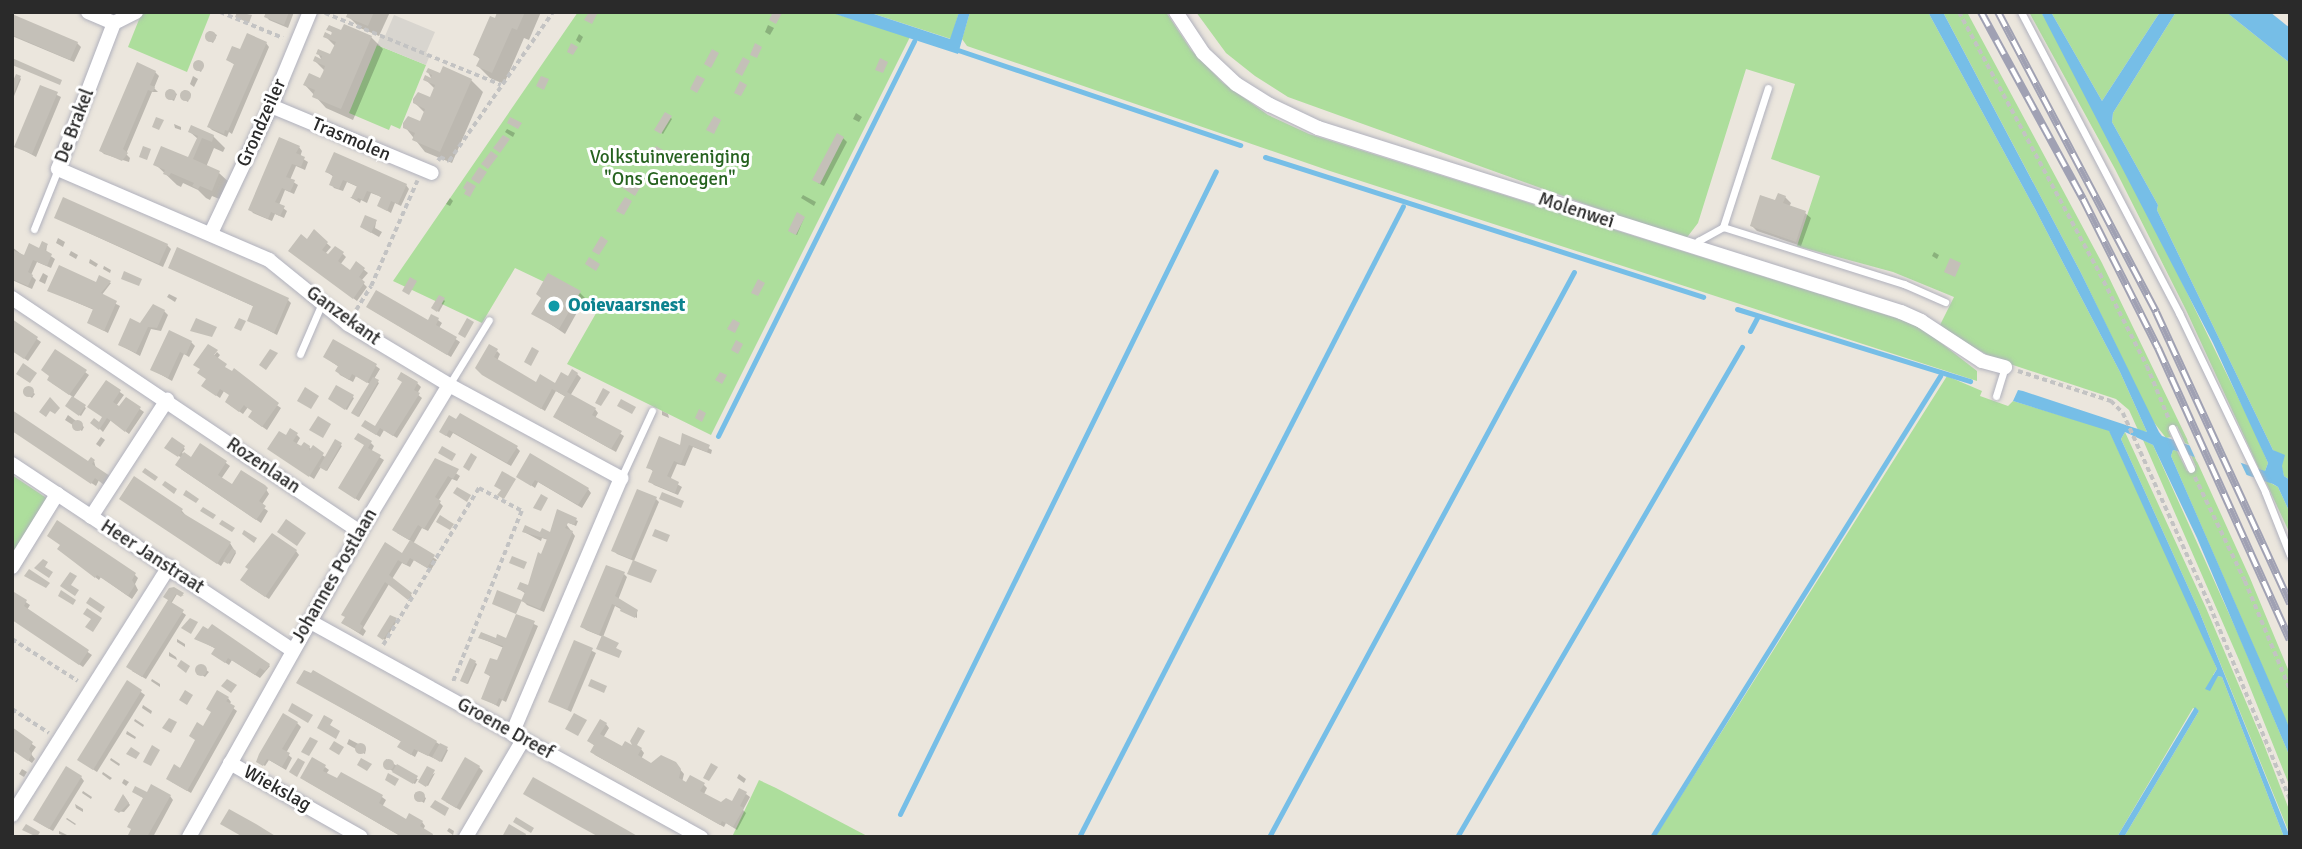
<!DOCTYPE html>
<html>
<head>
<meta charset="utf-8">
<style>
	body { margin:0 }
	#map { position:relative; width:2302px; height:849px; overflow:hidden; background:#ebe6dd; font-family:Signika,sans-serif }
	div>[style] { position:absolute }
	.green>* { inset:0; background:#adde9c }
	.plaza>* { inset:0; background:#d8d5cf }
	.water>* { inset:0; background:#76bee7 }
	.pier>* { inset:0; background:#ebe6dd }
	.shadow>* { inset:0; background:#0003 }
	.stream>* { height:5px; margin:-2.5px; padding:0 2.5px; transform-origin:2.5px; border-radius:2.5px; background:#76bee7 }
	.building>* { inset:0; background:#c4c0b8 }
	.round { border-radius:50% }
	.path>* { height:3.5px; margin-top:-1.75px; transform-origin:0; background:repeating-linear-gradient(90deg,#c3c3c3 0 5px,transparent 0 8.5px) }
	.roads { filter:drop-shadow(0 0 2px #b0b1bd) drop-shadow(0 0 2px #b0b1bd) }
	.lane>* { height:7px; margin:-3.5px; padding:0 3.5px; transform-origin:3.5px; border-radius:3.5px; background:#fff }
	.street>* { height:14px; margin:-7px; padding:0 7px; transform-origin:7px; border-radius:7px; background:#fff }
	.rail>* { height:8px; margin-top:-4px; transform-origin:0; background:repeating-linear-gradient(90deg,#fff 0 16px,#a0a1b3 0 32px); box-sizing:border-box; border-block:2px solid #a0a1b3 }
	.dots>* { width:19px; height:19px; translate:-50% -50%; box-sizing:border-box; border:4px solid #fff; border-radius:50% }
	span { translate:-50% -50%; white-space:nowrap; text-align:center; line-height:1.15; -webkit-text-stroke:6px #fff; paint-order:stroke }
	.street-label { font-size:19px; color:#2a2a2a }
	.park-label { font-size:19px; color:#26621f }
	.culture-label { font-size:19px; color:#0d838f; font-weight:700 }
	.left { translate:0 -50%; text-align:left }
	.frame { position:absolute; inset:0; border:14px solid #2a2a2a; pointer-events:none }
</style>
</head>
<body>
<div id="map">
	<div class="green">
		<i style="clip-path:polygon(142px 12px,211px 12px,187px 72px,128px 47px)"></i>
		<i style="clip-path:polygon(578px 12px,830px 12px,910px 37px,711px 435px,567px 364px,599px 308px,515px 268px,482px 323px,393px 281px)"></i>
		<i style="clip-path:polygon(868px 12px,959px 12px,951px 39px)"></i>
		<i style="clip-path:polygon(970px 12px,1166px 12px,1191px 50px,1223px 83px,1268px 115px,1309px 134px,1918px 325px,1977px 371px,1977px 381px,1330px 171px,967px 46px,962px 39px)"></i>
		<i style="clip-path:polygon(1196px 12px,1928px 12px,2035px 209px,2120px 372px,2147px 432px,2138px 430px,2129px 410px,2116px 399px,1995px 359px,1964px 342px,1940px 325px,1954px 297px,1893px 272px,1797px 246px,1820px 176px,1771px 159px,1795px 84px,1746px 69px,1698px 223px,1685px 240px,1288px 97px,1255px 76px,1226px 53px)"></i>
		<i style="clip-path:polygon(1943px 12px,1967px 12px,2102px 263px,2190px 445px,2185px 443px,2177px 426px,2168px 430px,2171px 437px,2166px 438px,2152px 420px,2081px 273px)"></i>
		<i style="clip-path:polygon(2029px 12px,2041px 12px,2056px 37px,2154px 225px,2253px 428px,2268px 463px,2265px 471px,2260px 471px,2250px 449px,2186px 310px,2115px 169px)"></i>
		<i style="clip-path:polygon(2051px 12px,2160px 12px,2102px 101px)"></i>
		<i style="clip-path:polygon(2176px 12px,2226px 12px,2290px 63px,2290px 480px,2284px 476px,2278px 453px,2273px 450px,2157px 210px,2158px 205px,2112px 122px,2113px 113px)"></i>
		<i style="clip-path:polygon(377px 45px,426px 65px,400px 129px,391px 125px,389px 130px,349px 113px)"></i>
		<i style="clip-path:polygon(1947px 376px,1982px 391px,1980px 396px,2008px 406px,2013px 401px,2109px 430px,2201px 631px,2217px 669px,2213px 675px,2222px 677px,2284px 837px,2124px 837px,2199px 711px,2193px 708px,2117px 837px,1655px 837px)"></i>
		<i style="clip-path:polygon(2125px 432px,2206px 608px,2263px 742px,2290px 812px,2290px 835px,2199px 611px,2121px 439px)"></i>
		<i style="clip-path:polygon(2143px 440px,2153px 445px,2240px 638px,2290px 757px,2290px 787px,2239px 660px)"></i>
		<i style="clip-path:polygon(2173px 450px,2177px 451px,2187px 471px,2196px 467px,2191px 455px,2195px 457px,2250px 578px,2290px 674px,2290px 730px,2171px 456px)"></i>
		<i style="clip-path:polygon(12px 475px,48px 499px,12px 557px)"></i>
		<i style="clip-path:polygon(2265px 480px,2278px 487px,2290px 513px,2290px 534px)"></i>
		<i style="clip-path:polygon(759px 780px,776px 788px,869px 837px,732px 837px)"></i>
	</div>
	<div class="plaza">
		<i style="clip-path:polygon(394px 15px,435px 32px,426px 53px,430px 55px,426px 65px,377px 45px,381px 35px,385px 36px)"></i>
	</div>
	<div class="water">
		<i style="clip-path:polygon(829px 12px,868px 12px,950px 39px,959px 12px,970px 12px,958px 54px)"></i>
		<i style="clip-path:polygon(1928px 12px,1944px 14px,2081px 273px,2159px 432px,2162px 436px,2265px 471px,2268px 463px,2213px 343px,2041px 12px,2051px 12px,2102px 101px,2160px 12px,2176px 12px,2113px 113px,2112px 122px,2158px 205px,2157px 210px,2273px 450px,2285px 455px,2282px 466px,2284px 476px,2290px 480px,2290px 513px,2278px 487px,2273px 484px,2177px 451px,2173px 450px,2171px 456px,2285px 717px,2290px 730px,2290px 757px,2197px 538px,2153px 445px,2125px 432px,2121px 439px,2199px 611px,2290px 837px,2284px 837px,2222px 677px,2218px 676px,2210px 691px,2205px 689px,2217px 669px,2109px 431px,2013px 401px,2018px 390px,2023px 391px,2147px 432px,2120px 372px,2035px 209px)"></i>
		<i style="clip-path:polygon(2226px 12px,2270px 12px,2290px 28px,2290px 63px)"></i>
		<i style="clip-path:polygon(2195px 707px,2199px 711px,2124px 837px,2117px 837px)"></i>
	</div>
	<div class="pier">
		<i style="clip-path:polygon(2187px 440px,2239px 459px,2248px 478px,2197px 462px)"></i>
	</div>
	<div class="shadow">
		<i style="clip-path:polygon(268px 12px,294px 12px,288px 28px,269px 20px,266px 16px)"></i>
		<i style="clip-path:polygon(349px 12px,390px 12px,379px 36px,360px 28px,348px 16px)"></i>
		<i style="clip-path:polygon(499px 12px,541px 12px,529px 40px,524px 38px,504px 84px,490px 78px,478px 66px,481px 60px,475px 55px)"></i>
		<i style="clip-path:polygon(12px 16px,77px 43px,81px 47px,74px 62px,12px 36px)"></i>
		<i style="clip-path:polygon(768px 25px,774px 28px,770px 35px,765px 32px)"></i>
		<i style="clip-path:polygon(345px 26px,371px 37px,383px 49px,353px 120px,326px 108px,305px 85px,321px 80px,325px 71px,315px 61px,322px 61px,318px 53px,331px 57px,336px 47px,325px 36px,332px 37px,333px 34px,329px 29px,342px 32px)"></i>
		<i style="clip-path:polygon(209px 31px,217px 35px,213px 43px,206px 39px)"></i>
		<i style="clip-path:polygon(579px 34px,583px 37px,580px 43px,576px 40px)"></i>
		<i style="clip-path:polygon(266px 43px,269px 47px,232px 134px,229px 132px,227px 137px,212px 130px,209px 127px,235px 65px,228px 60px,241px 51px)"></i>
		<i style="clip-path:polygon(197px 61px,204px 65px,201px 72px,194px 68px)"></i>
		<i style="clip-path:polygon(155px 72px,159px 76px,154px 88px,158px 92px,152px 92px,126px 154px,130px 158px,129px 162px,104px 154px,101px 151px)"></i>
		<i style="clip-path:polygon(428px 72px,471px 80px,483px 92px,452px 163px,425px 152px,405px 127px,421px 124px,425px 113px,415px 103px,431px 99px,435px 89px,425px 79px,432px 80px)"></i>
		<i style="clip-path:polygon(193px 76px,198px 79px,194px 87px,190px 84px)"></i>
		<i style="clip-path:polygon(20px 78px,21px 79px,12px 101px,12px 87px)"></i>
		<i style="clip-path:polygon(41px 87px,61px 97px,36px 157px,16px 146px)"></i>
		<i style="clip-path:polygon(169px 89px,177px 94px,174px 101px,166px 97px)"></i>
		<i style="clip-path:polygon(184px 90px,191px 94px,188px 102px,181px 98px)"></i>
		<i style="clip-path:polygon(856px 113px,862px 117px,859px 122px,853px 119px)"></i>
		<i style="clip-path:polygon(666px 114px,672px 119px,663px 134px,656px 129px)"></i>
		<i style="clip-path:polygon(174px 124px,181px 127px,181px 130px,175px 128px)"></i>
		<i style="clip-path:polygon(507px 129px,515px 133px,513px 137px,505px 132px)"></i>
		<i style="clip-path:polygon(190px 132px,213px 136px,225px 148px,223px 152px,214px 148px,206px 167px,219px 173px,231px 184px,224px 201px,212px 196px,210px 200px,206px 198px,198px 190px,183px 183px,181px 187px,177px 185px,155px 164px,189px 160px,198px 139px)"></i>
		<i style="clip-path:polygon(843px 138px,847px 142px,824px 186px,818px 183px)"></i>
		<i style="clip-path:polygon(299px 147px,302px 151px,300px 157px,308px 162px,305px 170px,296px 166px,290px 180px,298px 185px,294px 194px,285px 190px,279px 205px,287px 211px,284px 218px,275px 214px,272px 221px,253px 213px,250px 209px)"></i>
		<i style="clip-path:polygon(327px 172px,406px 185px,409px 189px,401px 206px,395px 203px,391px 213px,379px 206px,382px 198px,379px 196px,371px 193px,367px 203px,361px 200px,360px 203px,350px 197px,354px 197px,358px 187px,347px 182px,343px 191px,334px 188px,331px 184px,334px 177px)"></i>
		<i style="clip-path:polygon(803px 195px,816px 202px,814px 206px,801px 198px)"></i>
		<i style="clip-path:polygon(1785px 197px,1791px 203px,1789px 207px,1805px 213px,1811px 218px,1801px 246px,1757px 231px,1752px 226px)"></i>
		<i style="clip-path:polygon(450px 198px,453px 201px,450px 206px,446px 204px)"></i>
		<i style="clip-path:polygon(56px 218px,167px 245px,171px 249px,163px 267px)"></i>
		<i style="clip-path:polygon(804px 218px,797px 235px,791px 232px)"></i>
		<i style="clip-path:polygon(376px 222px,375px 228px,382px 232px,379px 237px,363px 228px)"></i>
		<i style="clip-path:polygon(314px 232px,331px 247px,325px 254px,329px 257px,343px 254px,346px 257px,340px 265px,350px 273px,357px 264px,368px 273px,361px 281px,367px 287px,357px 301px,294px 254px)"></i>
		<i style="clip-path:polygon(58px 238px,65px 242px,63px 247px,56px 243px)"></i>
		<i style="clip-path:polygon(47px 245px,46px 253px,55px 259px,51px 268px,37px 262px,31px 275px,36px 280px,32px 289px,12px 280px,12px 247px,25px 257px)"></i>
		<i style="clip-path:polygon(71px 251px,78px 255px,76px 259px,69px 255px)"></i>
		<i style="clip-path:polygon(1934px 252px,1939px 255px,1937px 259px,1932px 256px)"></i>
		<i style="clip-path:polygon(90px 259px,98px 264px,96px 267px,89px 263px)"></i>
		<i style="clip-path:polygon(104px 266px,111px 270px,110px 273px,103px 269px)"></i>
		<i style="clip-path:polygon(170px 268px,288px 300px,291px 303px,277px 335px,249px 320px,255px 307px)"></i>
		<i style="clip-path:polygon(43px 273px,48px 276px,45px 284px,39px 281px)"></i>
		<i style="clip-path:polygon(100px 278px,111px 283px,101px 296px,120px 306px,108px 333px,89px 323px,94px 310px,50px 291px,97px 284px)"></i>
		<i style="clip-path:polygon(580px 293px,585px 298px,565px 334px,534px 313px)"></i>
		<i style="clip-path:polygon(169px 294px,177px 298px,175px 302px,167px 297px)"></i>
		<i style="clip-path:polygon(440px 297px,445px 301px,439px 312px,433px 308px)"></i>
		<i style="clip-path:polygon(372px 310px,429px 322px,438px 320px,442px 323px,439px 328px,460px 342px,451px 357px)"></i>
		<i style="clip-path:polygon(164px 311px,168px 315px,161px 331px,151px 329px,140px 356px,120px 345px,140px 325px)"></i>
		<i style="clip-path:polygon(12px 321px,41px 342px,28px 361px,12px 350px)"></i>
		<i style="clip-path:polygon(191px 342px,195px 346px,189px 357px,184px 354px,172px 381px,153px 370px)"></i>
		<i style="clip-path:polygon(497px 351px,500px 354px,497px 361px,537px 384px,555px 386px,577px 374px,581px 378px,570px 396px,595px 409px,598px 413px,595px 418px,624px 436px,616px 452px,559px 420px,566px 397px,556px 391px,545px 411px,481px 372px)"></i>
		<i style="clip-path:polygon(217px 352px,220px 355px,217px 359px,228px 371px,281px 408px,267px 430px,254px 421px,254px 411px,248px 407px,243px 414px,230px 405px,231px 395px,224px 391px,220px 398px,207px 389px,208px 380px,199px 373px)"></i>
		<i style="clip-path:polygon(325px 357px,376px 366px,380px 369px,374px 379px,379px 383px,359px 417px,353px 413px,370px 384px,356px 376px,353px 382px,340px 375px,337px 371px,339px 367px)"></i>
		<i style="clip-path:polygon(85px 372px,89px 375px,73px 398px,86px 408px,81px 416px,67px 406px,73px 397px,52px 383px)"></i>
		<i style="clip-path:polygon(106px 382px,124px 395px,116px 406px,120px 408px,126px 399px,144px 412px,129px 434px,111px 420px,103px 432px,98px 427px,104px 418px)"></i>
		<i style="clip-path:polygon(417px 383px,421px 387px,417px 394px,422px 398px,397px 438px,384px 430px,380px 437px,367px 429px,376px 428px)"></i>
		<i style="clip-path:polygon(26px 387px,35px 394px,32px 398px,23px 392px)"></i>
		<i style="clip-path:polygon(337px 387px,354px 398px,347px 410px,331px 400px)"></i>
		<i style="clip-path:polygon(662px 411px,668px 414px,669px 418px,662px 415px)"></i>
		<i style="clip-path:polygon(68px 415px,84px 427px,82px 431px,65px 420px)"></i>
		<i style="clip-path:polygon(450px 417px,516px 447px,520px 451px,511px 466px,453px 433px,450px 438px,445px 435px)"></i>
		<i style="clip-path:polygon(12px 430px,89px 463px,94px 461px,99px 480px,96px 486px)"></i>
		<i style="clip-path:polygon(297px 435px,300px 438px,296px 445px,308px 447px,327px 458px,336px 442px,342px 446px,327px 471px,321px 467px,314px 479px,273px 452px,286px 438px)"></i>
		<i style="clip-path:polygon(684px 435px,712px 450px,711px 454px,693px 447px,685px 466px,677px 464px,670px 480px,682px 487px,678px 495px,654px 485px,650px 481px,654px 472px,648px 467px,681px 448px)"></i>
		<i style="clip-path:polygon(101px 437px,105px 440px,100px 447px,96px 444px)"></i>
		<i style="clip-path:polygon(172px 439px,185px 449px,182px 453px,192px 459px,201px 446px,226px 463px,230px 466px,221px 479px,232px 486px,264px 486px,269px 494px,261px 506px,268px 511px,261px 523px,181px 469px,182px 458px,166px 448px)"></i>
		<i style="clip-path:polygon(371px 443px,374px 446px,371px 452px,384px 460px,359px 501px,340px 488px,365px 446px)"></i>
		<i style="clip-path:polygon(436px 460px,460px 476px,457px 481px,452px 479px,438px 501px,443px 506px,428px 531px,422px 528px,413px 544px,437px 560px,431px 570px,414px 560px,410px 567px,402px 563px,392px 579px,412px 596px,410px 600px,389px 584px,363px 628px,366px 631px,363px 636px,343px 623px,385px 545px,403px 555px,411px 541px,397px 533px)"></i>
		<i style="clip-path:polygon(519px 477px,588px 489px,591px 493px,582px 508px,538px 482px,535px 488px)"></i>
		<i style="clip-path:polygon(135px 479px,182px 511px,189px 519px,230px 543px,236px 553px,230px 564px,225px 560px,221px 566px,125px 502px)"></i>
		<i style="clip-path:polygon(656px 499px,659px 502px,634px 561px,617px 554px,614px 551px)"></i>
		<i style="clip-path:polygon(557px 512px,578px 521px,576px 526px,563px 520px,575px 536px,544px 612px,527px 605px,523px 601px,526px 594px,519px 589px,529px 587px,548px 540px,542px 538px,541px 541px,524px 532px,552px 534px)"></i>
		<i style="clip-path:polygon(296px 551px,299px 555px,269px 599px,246px 584px,250px 569px)"></i>
		<i style="clip-path:polygon(63px 552px,135px 575px,138px 578px,135px 584px,138px 590px,132px 599px,101px 577px,99px 580px)"></i>
		<i style="clip-path:polygon(624px 574px,627px 577px,618px 600px,637px 612px,637px 618px,615px 606px,603px 637px,586px 630px,582px 626px)"></i>
		<i style="clip-path:polygon(174px 589px,184px 596px,177px 594px,171px 604px,186px 615px,146px 679px,132px 671px)"></i>
		<i style="clip-path:polygon(14px 594px,30px 605px,27px 610px,92px 655px,83px 667px,12px 619px)"></i>
		<i style="clip-path:polygon(517px 616px,538px 626px,506px 702px,502px 700px,499px 707px,483px 698px,491px 677px,486px 673px,498px 663px,504px 648px,480px 638px,507px 640px)"></i>
		<i style="clip-path:polygon(391px 617px,397px 621px,385px 640px,379px 636px)"></i>
		<i style="clip-path:polygon(196px 638px,265px 662px,270px 666px,260px 678px,232px 660px,229px 665px,217px 657px,216px 649px)"></i>
		<i style="clip-path:polygon(177px 639px,185px 644px,185px 647px,177px 642px)"></i>
		<i style="clip-path:polygon(575px 642px,596px 653px,571px 712px,550px 701px)"></i>
		<i style="clip-path:polygon(169px 652px,176px 657px,177px 660px,169px 656px)"></i>
		<i style="clip-path:polygon(471px 660px,477px 664px,468px 684px,464px 682px)"></i>
		<i style="clip-path:polygon(199px 665px,209px 672px,205px 677px,196px 671px)"></i>
		<i style="clip-path:polygon(152px 679px,160px 684px,160px 687px,151px 681px)"></i>
		<i style="clip-path:polygon(127px 682px,145px 695px,97px 772px,83px 763px)"></i>
		<i style="clip-path:polygon(298px 683px,436px 742px,448px 750px,442px 762px,418px 751px,415px 757px,403px 750px,402px 742px)"></i>
		<i style="clip-path:polygon(228px 698px,231px 702px,229px 705px,237px 711px,191px 793px,172px 782px,204px 728px)"></i>
		<i style="clip-path:polygon(143px 705px,152px 711px,151px 714px,142px 708px)"></i>
		<i style="clip-path:polygon(135px 719px,144px 725px,143px 727px,134px 721px)"></i>
		<i style="clip-path:polygon(297px 723px,301px 727px,286px 753px,292px 758px,286px 770px,269px 760px,265px 766px,259px 762px)"></i>
		<i style="clip-path:polygon(606px 724px,609px 728px,603px 738px,622px 748px,641px 749px,644px 753px,641px 759px,651px 765px,679px 768px,684px 774px,682px 782px,703px 784px,707px 788px,704px 794px,722px 804px,732px 804px,746px 794px,750px 797px,743px 810px,746px 813px,737px 830px,726px 823px,724px 827px,595px 755px,592px 751px,595px 746px,589px 741px)"></i>
		<i style="clip-path:polygon(12px 730px,36px 747px,31px 754px,35px 759px,32px 763px,12px 749px)"></i>
		<i style="clip-path:polygon(127px 731px,136px 737px,135px 739px,126px 734px)"></i>
		<i style="clip-path:polygon(349px 739px,366px 748px,365px 754px,347px 744px)"></i>
		<i style="clip-path:polygon(111px 758px,120px 764px,119px 766px,110px 760px)"></i>
		<i style="clip-path:polygon(386px 759px,416px 778px,420px 781px,435px 773px,428px 786px,421px 783px,418px 779px,415px 784px,384px 766px)"></i>
		<i style="clip-path:polygon(325px 767px,329px 770px,326px 774px,382px 797px,386px 800px,382px 807px,407px 821px,422px 822px,425px 826px,423px 830px,434px 837px,402px 837px,306px 781px)"></i>
		<i style="clip-path:polygon(479px 767px,483px 771px,460px 810px,446px 802px)"></i>
		<i style="clip-path:polygon(22px 769px,27px 772px,24px 777px,19px 774px)"></i>
		<i style="clip-path:polygon(103px 772px,112px 778px,110px 780px,102px 774px)"></i>
		<i style="clip-path:polygon(739px 774px,746px 779px,744px 783px,737px 778px)"></i>
		<i style="clip-path:polygon(81px 777px,84px 781px,53px 831px,39px 823px)"></i>
		<i style="clip-path:polygon(124px 779px,129px 782px,126px 786px,122px 783px)"></i>
		<i style="clip-path:polygon(83px 791px,92px 797px,91px 799px,82px 793px)"></i>
		<i style="clip-path:polygon(134px 792px,170px 796px,173px 800px,153px 837px,144px 837px,145px 799px)"></i>
		<i style="clip-path:polygon(416px 792px,426px 798px,424px 803px,414px 796px)"></i>
		<i style="clip-path:polygon(124px 796px,130px 805px,124px 812px,117px 811px)"></i>
		<i style="clip-path:polygon(75px 804px,83px 809px,83px 812px,76px 808px)"></i>
		<i style="clip-path:polygon(67px 818px,76px 824px,75px 825px,66px 819px)"></i>
		<i style="clip-path:polygon(449px 828px,454px 831px,453px 835px,447px 831px)"></i>
		<i style="clip-path:polygon(59px 831px,67px 835px,68px 837px,59px 834px)"></i>
	</div>
	<div class="stream">
		<i style="left:955px;top:49px;width:301px;rotate:18.6deg"></i>
		<i style="left:1265px;top:157px;width:460px;rotate:17.7deg"></i>
		<i style="left:1737px;top:309px;width:244px;rotate:17.2deg"></i>
		<i style="left:1750px;top:331px;width:17px;rotate:-62deg"></i>
		<i style="left:718px;top:436px;width:441px;rotate:-63.6deg"></i>
		<i style="left:900px;top:814px;width:716px;rotate:-63.83deg"></i>
		<i style="left:1079px;top:837px;width:709px;rotate:-62.82deg"></i>
		<i style="left:1269px;top:837px;width:642px;rotate:-61.64deg"></i>
		<i style="left:1457px;top:837px;width:567px;rotate:-59.82deg"></i>
		<i style="left:1652px;top:837px;width:544px;rotate:-58.01deg"></i>
	</div>
	<div class="building">
		<i style="clip-path:polygon(237px 12px,252px 15px,249px 23px,235px 17px)"></i>
		<i style="clip-path:polygon(266px 12px,289px 12px,284px 25px,264px 17px)"></i>
		<i style="clip-path:polygon(348px 12px,374px 12px,368px 26px,346px 17px)"></i>
		<i style="clip-path:polygon(497px 12px,525px 12px,517px 30px,512px 28px,492px 73px,476px 66px,480px 58px,473px 55px,490px 16px,495px 18px)"></i>
		<i style="clip-path:polygon(589px 12px,598px 12px,592px 24px,584px 20px)"></i>
		<i style="clip-path:polygon(773px 12px,782px 13px,776px 24px,769px 20px)"></i>
		<i style="clip-path:polygon(12px 14px,78px 42px,70px 60px,12px 35px)"></i>
		<i style="clip-path:polygon(344px 24px,372px 36px,341px 109px,312px 97px,315px 90px,303px 85px,309px 73px,320px 78px,323px 72px,325px 66px,313px 61px,315px 56px,321px 59px,322px 56px,316px 54px,318px 49px,330px 54px,336px 42px,323px 37px,325px 32px,331px 35px,332px 32px,326px 30px,329px 25px,341px 30px)"></i>
		<i class="round" style="left:204.5px;top:30.5px;width:11px;height:11px"></i>
		<i style="clip-path:polygon(247px 33px,267px 42px,228px 131px,225px 130px,224px 134px,207px 127px,234px 64px,226px 60px,232px 46px,240px 49px)"></i>
		<i style="clip-path:polygon(571px 43px,578px 47px,573px 55px,567px 52px)"></i>
		<i style="clip-path:polygon(755px 43px,762px 47px,757px 58px,750px 55px)"></i>
		<i style="clip-path:polygon(712px 49px,719px 53px,711px 68px,704px 64px)"></i>
		<i style="clip-path:polygon(743px 57px,750px 61px,742px 76px,735px 72px)"></i>
		<i style="clip-path:polygon(12px 58px,62px 80px,60px 85px,12px 65px)"></i>
		<i style="clip-path:polygon(880px 58px,888px 62px,883px 73px,875px 70px)"></i>
		<i class="round" style="left:192.5px;top:59.5px;width:11px;height:11px"></i>
		<i style="clip-path:polygon(137px 62px,156px 71px,150px 85px,155px 87px,153px 92px,148px 90px,123px 149px,128px 153px,122px 161px,99px 151px)"></i>
		<i style="clip-path:polygon(443px 66px,472px 79px,440px 152px,412px 140px,415px 133px,403px 128px,403px 123px,408px 116px,420px 121px,425px 109px,413px 103px,413px 99px,418px 92px,430px 97px,435px 85px,423px 80px,425px 75px,431px 78px,432px 75px,426px 72px,428px 68px,440px 73px)"></i>
		<i style="clip-path:polygon(16px 74px,21px 76px,12px 97px,12px 83px)"></i>
		<i style="clip-path:polygon(697px 75px,705px 79px,697px 93px,690px 89px)"></i>
		<i style="clip-path:polygon(541px 76px,549px 79px,544px 90px,536px 86px)"></i>
		<i style="clip-path:polygon(740px 81px,747px 85px,741px 96px,734px 93px)"></i>
		<i style="clip-path:polygon(40px 85px,58px 92px,32px 154px,14px 147px)"></i>
		<i class="round" style="left:164.5px;top:88.5px;width:11px;height:11px"></i>
		<i class="round" style="left:179.5px;top:89.5px;width:11px;height:11px"></i>
		<i style="clip-path:polygon(665px 112px,672px 116px,661px 134px,654px 130px)"></i>
		<i style="clip-path:polygon(714px 116px,721px 120px,714px 134px,706px 130px)"></i>
		<i style="clip-path:polygon(156px 117px,164px 120px,159px 130px,152px 127px)"></i>
		<i style="clip-path:polygon(510px 117px,522px 123px,518px 129px,507px 123px)"></i>
		<i style="clip-path:polygon(191px 125px,214px 135px,212px 142px,202px 138px,193px 159px,220px 171px,212px 191px,200px 186px,198px 189px,192px 186px,194px 183px,171px 173px,169px 176px,163px 174px,165px 170px,153px 165px,161px 146px,188px 157px,198px 136px,188px 132px)"></i>
		<i style="clip-path:polygon(837px 133px,844px 137px,820px 184px,812px 180px)"></i>
		<i style="clip-path:polygon(503px 135px,510px 139px,500px 153px,493px 148px)"></i>
		<i style="clip-path:polygon(279px 137px,300px 146px,296px 153px,305px 157px,301px 167px,292px 164px,286px 177px,295px 180px,293px 186px,290px 192px,282px 188px,275px 202px,285px 206px,280px 216px,271px 212px,268px 219px,248px 210px)"></i>
		<i style="clip-path:polygon(143px 146px,151px 149px,147px 160px,139px 157px)"></i>
		<i style="clip-path:polygon(656px 146px,663px 150px,655px 164px,647px 160px)"></i>
		<i style="clip-path:polygon(694px 150px,701px 154px,696px 164px,688px 161px)"></i>
		<i style="clip-path:polygon(491px 151px,498px 156px,488px 169px,481px 164px)"></i>
		<i style="clip-path:polygon(334px 152px,407px 184px,398px 204px,391px 201px,387px 211px,377px 206px,381px 197px,373px 193px,367px 191px,363px 200px,358px 198px,357px 200px,351px 198px,357px 186px,343px 180px,339px 189px,329px 185px,333px 175px,325px 172px)"></i>
		<i style="clip-path:polygon(479px 167px,487px 172px,479px 184px,471px 179px)"></i>
		<i style="clip-path:polygon(629px 174px,643px 183px,635px 196px,621px 187px)"></i>
		<i style="clip-path:polygon(467px 181px,476px 186px,470px 197px,464px 194px,466px 190px,463px 188px)"></i>
		<i style="clip-path:polygon(1778px 193px,1786px 196px,1783px 203px,1806px 211px,1796px 242px,1750px 226px,1760px 195px,1775px 200px)"></i>
		<i style="clip-path:polygon(63px 197px,168px 244px,159px 264px,54px 218px)"></i>
		<i style="clip-path:polygon(625px 197px,632px 201px,624px 215px,616px 211px)"></i>
		<i style="clip-path:polygon(797px 212px,805px 217px,796px 235px,788px 231px)"></i>
		<i style="clip-path:polygon(365px 215px,377px 220px,371px 233px,360px 227px)"></i>
		<i style="clip-path:polygon(314px 229px,328px 242px,322px 250px,328px 254px,335px 246px,344px 252px,338px 261px,350px 270px,356px 261px,365px 268px,359px 277px,365px 282px,353px 299px,288px 251px,301px 234px,307px 239px)"></i>
		<i style="clip-path:polygon(601px 236px,608px 241px,599px 255px,592px 251px)"></i>
		<i style="clip-path:polygon(42px 241px,48px 244px,45px 250px,52px 254px,47px 266px,33px 260px,28px 272px,33px 275px,28px 286px,12px 279px,12px 250px,24px 255px,29px 243px,39px 248px)"></i>
		<i style="clip-path:polygon(177px 247px,289px 298px,274px 333px,247px 321px,253px 306px,168px 268px)"></i>
		<i style="clip-path:polygon(589px 257px,600px 264px,596px 271px,585px 264px)"></i>
		<i style="clip-path:polygon(1950px 258px,1961px 263px,1955px 277px,1944px 272px)"></i>
		<i style="clip-path:polygon(59px 265px,96px 282px,99px 275px,111px 281px,101px 293px,117px 301px,104px 331px,87px 323px,93px 309px,47px 291px)"></i>
		<i style="clip-path:polygon(124px 271px,142px 279px,139px 286px,121px 279px)"></i>
		<i style="clip-path:polygon(548px 273px,581px 291px,559px 329px,531px 314px,541px 298px,536px 294px)"></i>
		<i style="clip-path:polygon(410px 277px,417px 281px,409px 295px,402px 291px)"></i>
		<i style="clip-path:polygon(758px 279px,765px 283px,758px 296px,751px 293px)"></i>
		<i style="clip-path:polygon(376px 290px,428px 320px,431px 314px,439px 318px,436px 325px,457px 337px,447px 355px,366px 307px)"></i>
		<i style="clip-path:polygon(439px 295px,445px 298px,437px 312px,431px 308px)"></i>
		<i style="clip-path:polygon(153px 304px,165px 310px,157px 328px,148px 327px,136px 353px,118px 345px,130px 318px,140px 323px)"></i>
		<i style="clip-path:polygon(196px 318px,217px 327px,212px 337px,190px 331px)"></i>
		<i style="clip-path:polygon(239px 318px,246px 321px,241px 331px,234px 328px)"></i>
		<i style="clip-path:polygon(467px 318px,474px 322px,465px 338px,458px 334px)"></i>
		<i style="clip-path:polygon(12px 319px,38px 337px,24px 359px,12px 351px)"></i>
		<i style="clip-path:polygon(733px 319px,740px 323px,735px 333px,727px 329px)"></i>
		<i style="clip-path:polygon(169px 330px,192px 341px,186px 355px,180px 352px,168px 378px,150px 370px)"></i>
		<i style="clip-path:polygon(333px 339px,377px 364px,367px 383px,352px 374px,349px 380px,335px 371px,338px 366px,323px 357px)"></i>
		<i style="clip-path:polygon(736px 340px,743px 344px,738px 354px,731px 350px)"></i>
		<i style="clip-path:polygon(208px 344px,218px 350px,214px 355px,227px 364px,225px 367px,232px 371px,234px 368px,279px 403px,262px 427px,248px 417px,252px 411px,246px 407px,244px 405px,239px 412px,225px 402px,229px 395px,220px 389px,216px 396px,201px 386px,206px 379px,197px 373px,200px 369px,193px 365px)"></i>
		<i style="clip-path:polygon(489px 344px,498px 349px,494px 357px,536px 382px,540px 374px,555px 383px,561px 372px,568px 376px,572px 369px,578px 373px,567px 392px,596px 408px,592px 415px,622px 431px,611px 449px,553px 417px,565px 396px,552px 389px,541px 409px,482px 375px,475px 368px)"></i>
		<i style="clip-path:polygon(532px 347px,539px 351px,531px 366px,524px 362px)"></i>
		<i style="clip-path:polygon(55px 349px,87px 370px,69px 395px,47px 380px,49px 376px,41px 370px)"></i>
		<i style="clip-path:polygon(270px 349px,278px 353px,266px 370px,259px 365px)"></i>
		<i style="clip-path:polygon(23px 363px,37px 373px,30px 383px,16px 374px)"></i>
		<i style="clip-path:polygon(401px 372px,418px 382px,414px 390px,420px 393px,393px 436px,380px 428px,376px 435px,361px 426px,365px 420px,375px 426px,402px 382px,397px 379px)"></i>
		<i style="clip-path:polygon(720px 372px,727px 375px,722px 384px,715px 380px)"></i>
		<i style="clip-path:polygon(373px 377px,379px 380px,358px 417px,351px 413px)"></i>
		<i style="clip-path:polygon(106px 380px,121px 390px,113px 402px,119px 406px,126px 397px,141px 407px,125px 432px,107px 418px,99px 430px,90px 423px,94px 418px,99px 422px,102px 417px,87px 407px)"></i>
		<i style="clip-path:polygon(336px 385px,354px 395px,345px 410px,328px 399px)"></i>
		<i class="round" style="left:22.5px;top:385.5px;width:11px;height:11px"></i>
		<i style="clip-path:polygon(305px 387px,319px 396px,311px 409px,297px 401px)"></i>
		<i style="clip-path:polygon(603px 388px,610px 392px,601px 406px,595px 403px)"></i>
		<i style="clip-path:polygon(72px 396px,86px 405px,79px 416px,65px 406px)"></i>
		<i style="clip-path:polygon(50px 397px,60px 408px,55px 414px,50px 411px,46px 417px,39px 412px)"></i>
		<i style="clip-path:polygon(621px 399px,636px 407px,632px 414px,617px 406px)"></i>
		<i style="clip-path:polygon(699px 409px,706px 413px,702px 422px,695px 418px)"></i>
		<i style="clip-path:polygon(12px 410px,88px 461px,91px 457px,95px 460px,92px 464px,110px 476px,104px 485px,95px 478px,91px 484px,12px 431px)"></i>
		<i style="clip-path:polygon(460px 413px,518px 446px,507px 463px,449px 430px,446px 436px,439px 432px,449px 415px,456px 419px)"></i>
		<i style="clip-path:polygon(318px 416px,331px 424px,323px 438px,309px 430px)"></i>
		<i class="round" style="left:71.5px;top:419.5px;width:11px;height:11px"></i>
		<i style="clip-path:polygon(290px 428px,298px 433px,293px 441px,301px 446px,304px 442px,310px 446px,309px 451px,313px 445px,324px 453px,309px 477px,267px 449px,279px 431px,286px 435px)"></i>
		<i style="clip-path:polygon(358px 433px,372px 441px,368px 448px,381px 455px,355px 499px,338px 488px,364px 445px,354px 439px)"></i>
		<i style="clip-path:polygon(682px 433px,710px 445px,707px 452px,689px 445px,681px 464px,674px 461px,667px 476px,679px 482px,675px 493px,648px 482px,653px 470px,646px 468px,659px 436px,680px 445px)"></i>
		<i style="clip-path:polygon(172px 437px,185px 446px,178px 457px,164px 448px)"></i>
		<i style="clip-path:polygon(335px 439px,342px 443px,326px 471px,319px 467px)"></i>
		<i style="clip-path:polygon(200px 443px,227px 461px,218px 475px,232px 484px,241px 470px,265px 485px,268px 488px,259px 501px,266px 506px,256px 520px,175px 465px,184px 452px,191px 457px)"></i>
		<i style="clip-path:polygon(442px 446px,456px 454px,452px 461px,438px 453px)"></i>
		<i style="clip-path:polygon(471px 453px,477px 457px,469px 471px,463px 467px)"></i>
		<i style="clip-path:polygon(530px 453px,589px 488px,578px 505px,535px 480px,531px 486px,516px 477px)"></i>
		<i style="clip-path:polygon(435px 458px,459px 469px,453px 479px,448px 476px,435px 497px,441px 501px,424px 529px,418px 525px,409px 540px,392px 530px)"></i>
		<i style="clip-path:polygon(145px 468px,158px 477px,155px 481px,142px 472px)"></i>
		<i style="clip-path:polygon(502px 471px,516px 479px,504px 499px,497px 495px,501px 490px,494px 486px)"></i>
		<i style="clip-path:polygon(134px 476px,183px 509px,181px 512px,231px 542px,217px 564px,119px 499px)"></i>
		<i style="clip-path:polygon(165px 481px,177px 489px,174px 494px,162px 485px)"></i>
		<i style="clip-path:polygon(457px 487px,471px 495px,467px 502px,453px 493px)"></i>
		<i style="clip-path:polygon(637px 489px,657px 497px,631px 559px,611px 551px)"></i>
		<i style="clip-path:polygon(186px 490px,199px 499px,196px 503px,183px 495px)"></i>
		<i style="clip-path:polygon(662px 492px,684px 501px,681px 508px,659px 499px)"></i>
		<i style="clip-path:polygon(541px 494px,548px 498px,541px 511px,533px 508px)"></i>
		<i style="clip-path:polygon(203px 507px,216px 515px,213px 519px,200px 511px)"></i>
		<i style="clip-path:polygon(557px 509px,577px 518px,574px 525px,568px 523px,565px 528px,573px 531px,540px 609px,521px 601px,525px 592px,517px 589px,520px 582px,528px 585px,538px 552px,541px 554px,547px 539px,522px 532px,525px 525px,540px 532px,542px 528px,550px 532px)"></i>
		<i style="clip-path:polygon(440px 515px,454px 524px,450px 530px,436px 522px)"></i>
		<i style="clip-path:polygon(286px 519px,306px 533px,297px 546px,277px 532px)"></i>
		<i style="clip-path:polygon(57px 520px,136px 573px,132px 580px,135px 585px,128px 596px,97px 575px,95px 578px,57px 549px,60px 545px,47px 536px)"></i>
		<i style="clip-path:polygon(222px 520px,235px 528px,232px 532px,219px 524px)"></i>
		<i style="clip-path:polygon(655px 529px,670px 535px,667px 542px,652px 536px)"></i>
		<i style="clip-path:polygon(244px 530px,257px 538px,254px 543px,242px 534px)"></i>
		<i style="clip-path:polygon(272px 533px,297px 550px,265px 597px,240px 580px,248px 569px,245px 567px)"></i>
		<i style="clip-path:polygon(410px 540px,435px 555px,427px 568px,410px 558px,406px 565px,398px 560px,389px 575px,412px 593px,408px 600px,385px 582px,360px 624px,363px 626px,359px 633px,341px 623px,345px 617px,341px 615px,385px 542px,402px 553px)"></i>
		<i style="clip-path:polygon(232px 548px,236px 551px,228px 564px,223px 561px)"></i>
		<i style="clip-path:polygon(512px 556px,527px 562px,524px 569px,509px 563px)"></i>
		<i style="clip-path:polygon(43px 559px,48px 562px,45px 567px,53px 572px,49px 578px,34px 568px)"></i>
		<i style="clip-path:polygon(633px 560px,657px 570px,651px 583px,627px 574px)"></i>
		<i style="clip-path:polygon(606px 565px,625px 572px,615px 596px,638px 610px,635px 618px,620px 611px,621px 608px,612px 604px,599px 635px,580px 627px)"></i>
		<i style="clip-path:polygon(29px 569px,50px 583px,46px 588px,24px 576px)"></i>
		<i style="clip-path:polygon(70px 572px,77px 576px,71px 585px,79px 590px,75px 596px,60px 586px)"></i>
		<i style="clip-path:polygon(174px 587px,184px 593px,181px 597px,176px 594px,171px 602px,184px 610px,142px 677px,126px 667px,168px 600px,163px 597px,169px 588px)"></i>
		<i style="clip-path:polygon(61px 590px,76px 600px,73px 605px,58px 596px)"></i>
		<i style="clip-path:polygon(497px 590px,522px 600px,516px 614px,535px 621px,503px 700px,499px 698px,496px 705px,481px 699px,490px 676px,484px 673px,490px 658px,497px 660px,503px 646px,478px 638px,481px 632px,496px 638px,497px 634px,506px 638px,516px 614px,492px 604px)"></i>
		<i style="clip-path:polygon(14px 592px,27px 600px,24px 606px,89px 650px,79px 665px,12px 620px)"></i>
		<i style="clip-path:polygon(90px 597px,105px 607px,101px 613px,86px 603px)"></i>
		<i style="clip-path:polygon(87px 608px,102px 618px,93px 632px,85px 627px,91px 619px,83px 614px)"></i>
		<i style="clip-path:polygon(390px 615px,397px 618px,383px 640px,377px 636px)"></i>
		<i style="clip-path:polygon(190px 618px,198px 622px,191px 634px,181px 628px)"></i>
		<i style="clip-path:polygon(212px 624px,270px 664px,265px 671px,260px 668px,255px 675px,228px 658px,225px 663px,211px 654px,215px 648px,194px 639px,203px 626px,208px 629px)"></i>
		<i style="clip-path:polygon(602px 635px,619px 643px,616px 648px,622px 651px,619px 658px,596px 649px)"></i>
		<i style="clip-path:polygon(574px 640px,593px 648px,567px 710px,548px 702px)"></i>
		<i style="clip-path:polygon(470px 658px,476px 661px,467px 684px,460px 681px)"></i>
		<i style="clip-path:polygon(181px 660px,190px 666px,186px 673px,177px 666px)"></i>
		<i class="round" style="left:195px;top:664px;width:12px;height:12px"></i>
		<i style="clip-path:polygon(304px 670px,311px 673px,313px 670px,437px 741px,428px 756px,414px 749px,411px 755px,397px 747px,401px 741px,296px 683px)"></i>
		<i style="clip-path:polygon(227px 679px,237px 685px,231px 693px,221px 686px)"></i>
		<i style="clip-path:polygon(591px 679px,607px 686px,604px 693px,588px 686px)"></i>
		<i style="clip-path:polygon(127px 680px,142px 690px,93px 770px,77px 760px)"></i>
		<i style="clip-path:polygon(185px 690px,193px 695px,187px 705px,179px 700px)"></i>
		<i style="clip-path:polygon(217px 690px,229px 697px,226px 701px,235px 706px,187px 791px,166px 779px,174px 764px,180px 768px,195px 740px,189px 736px,197px 722px,203px 726px,211px 712px,206px 709px)"></i>
		<i style="clip-path:polygon(292px 703px,313px 715px,308px 723px,288px 711px)"></i>
		<i style="clip-path:polygon(283px 713px,298px 722px,282px 749px,290px 753px,282px 767px,267px 759px,263px 766px,256px 762px,259px 754px)"></i>
		<i style="clip-path:polygon(574px 713px,587px 720px,578px 736px,565px 729px)"></i>
		<i style="clip-path:polygon(324px 715px,333px 720px,330px 725px,340px 731px,336px 739px,317px 728px)"></i>
		<i style="clip-path:polygon(169px 718px,177px 722px,171px 733px,162px 728px)"></i>
		<i style="clip-path:polygon(600px 719px,607px 723px,600px 734px,622px 746px,625px 741px,632px 745px,630px 741px,638px 727px,645px 731px,637px 745px,642px 748px,638px 755px,651px 763px,661px 755px,676px 762px,681px 769px,679px 778px,686px 782px,690px 775px,705px 783px,700px 791px,721px 802px,726px 798px,732px 801px,739px 788px,747px 792px,740px 806px,744px 808px,733px 827px,722px 821px,720px 825px,590px 752px,594px 745px,587px 741px)"></i>
		<i style="clip-path:polygon(12px 727px,33px 742px,29px 749px,32px 754px,28px 761px,12px 750px)"></i>
		<i style="clip-path:polygon(310px 737px,318px 741px,309px 756px,301px 752px)"></i>
		<i style="clip-path:polygon(334px 741px,344px 747px,339px 755px,329px 749px)"></i>
		<i class="round" style="left:354.5px;top:742.5px;width:11px;height:11px"></i>
		<i style="clip-path:polygon(440px 743px,448px 747px,440px 762px,432px 757px)"></i>
		<i style="clip-path:polygon(152px 745px,160px 750px,151px 766px,143px 762px)"></i>
		<i style="clip-path:polygon(131px 747px,140px 753px,136px 759px,126px 754px)"></i>
		<i style="clip-path:polygon(312px 757px,326px 765px,323px 771px,337px 778px,341px 772px,383px 795px,379px 803px,406px 819px,409px 813px,423px 821px,420px 826px,433px 834px,432px 837px,402px 837px,300px 778px)"></i>
		<i style="clip-path:polygon(465px 757px,480px 766px,456px 808px,441px 799px)"></i>
		<i style="clip-path:polygon(298px 758px,305px 762px,297px 777px,289px 772px)"></i>
		<i style="clip-path:polygon(361px 758px,372px 764px,367px 771px,357px 765px)"></i>
		<i class="round" style="left:382.5px;top:758.5px;width:11px;height:11px"></i>
		<i style="clip-path:polygon(711px 763px,718px 767px,709px 781px,703px 778px)"></i>
		<i style="clip-path:polygon(397px 764px,418px 776px,413px 784px,392px 772px)"></i>
		<i style="clip-path:polygon(66px 766px,82px 776px,49px 829px,33px 820px)"></i>
		<i style="clip-path:polygon(427px 766px,435px 770px,426px 787px,418px 782px)"></i>
		<i style="clip-path:polygon(388px 773px,399px 779px,395px 786px,385px 780px)"></i>
		<i style="clip-path:polygon(533px 777px,627px 830px,639px 837px,599px 837px,577px 825px,523px 794px)"></i>
		<i style="clip-path:polygon(151px 784px,171px 795px,147px 837px,132px 837px,128px 835px,131px 829px,127px 827px,143px 798px,132px 792px,135px 786px,147px 792px)"></i>
		<i class="round" style="left:413.5px;top:790.5px;width:11px;height:11px"></i>
		<i style="clip-path:polygon(123px 794px,129px 803px,119px 813px,114px 810px)"></i>
		<i style="clip-path:polygon(435px 800px,449px 808px,445px 816px,430px 807px)"></i>
		<i style="clip-path:polygon(229px 809px,256px 824px,277px 837px,243px 837px,220px 824px)"></i>
		<i style="clip-path:polygon(516px 817px,534px 828px,531px 833px,513px 822px)"></i>
		<i style="clip-path:polygon(26px 824px,40px 832px,37px 837px,22px 830px)"></i>
		<i style="clip-path:polygon(509px 824px,526px 834px,525px 837px,502px 837px)"></i>
	</div>
	<div class="path">
		<i style="left:220px;top:12px;width:68px;rotate:22.4deg"></i>
		<i style="left:1959px;top:12px;width:289px;rotate:61.7deg"></i>
		<i style="left:2096px;top:266px;width:112px;rotate:63deg"></i>
		<i style="left:2147px;top:366px;width:57px;rotate:67.5deg"></i>
		<i style="left:325px;top:13px;width:190px;rotate:22.2deg"></i>
		<i style="left:438px;top:161px;width:4px;rotate:-63deg"></i>
		<i style="left:440px;top:157px;width:10px;rotate:24deg"></i>
		<i style="left:449px;top:161px;width:182px;rotate:-55.1deg"></i>
		<i style="left:356px;top:310px;width:28px;rotate:-58deg"></i>
		<i style="left:371px;top:286px;width:115px;rotate:-66.3deg"></i>
		<i style="left:2018px;top:371px;width:98px;rotate:17.9deg"></i>
		<i style="left:2111px;top:401px;width:17px;rotate:45deg"></i>
		<i style="left:2123px;top:413px;width:212px;rotate:65.7deg"></i>
		<i style="left:2210px;top:606px;width:209px;rotate:67.5deg"></i>
		<i style="left:2195px;top:477px;width:115px;rotate:64.3deg"></i>
		<i style="left:2245px;top:581px;width:117px;rotate:67.4deg"></i>
		<i style="left:12px;top:639px;width:78px;rotate:32.5deg"></i>
		<i style="left:383px;top:645px;width:184px;rotate:-58.6deg"></i>
		<i style="left:479px;top:488px;width:49px;rotate:28.1deg"></i>
		<i style="left:522px;top:511px;width:185px;rotate:111.9deg"></i>
		<i style="left:12px;top:709px;width:44px;rotate:33deg"></i>
	</div>
	<div class="roads">
		<div class="lane">
			<i style="left:2021px;top:12px;width:340px;rotate:62.3deg"></i>
			<i style="left:2179px;top:313px;width:199px;rotate:64.3deg"></i>
			<i style="left:2265px;top:492px;width:68px;rotate:68.4deg"></i>
			<i style="left:1723px;top:227px;width:190px;rotate:17.5deg"></i>
			<i style="left:1904px;top:284px;width:45px;rotate:23.7deg"></i>
			<i style="left:34px;top:229px;width:65px;rotate:-68.2deg"></i>
			<i style="left:1693px;top:248px;width:9px;rotate:-54deg"></i>
			<i style="left:1698px;top:241px;width:29px;rotate:-29deg"></i>
			<i style="left:1723px;top:227px;width:146px;rotate:-72.1deg"></i>
			<i style="left:300px;top:354px;width:56px;rotate:-66.7deg"></i>
			<i style="left:449px;top:385px;width:76px;rotate:-58.4deg"></i>
			<i style="left:1996px;top:396px;width:30px;rotate:-73deg"></i>
			<i style="left:2172px;top:428px;width:45px;rotate:65.1deg"></i>
			<i style="left:621px;top:478px;width:74px;rotate:-65.2deg"></i>
		</div>
		<div class="street">
			<i style="left:88px;top:12px;width:28px;rotate:23deg"></i>
			<i style="left:1176px;top:12px;width:49px;rotate:56.6deg"></i>
			<i style="left:1203px;top:53px;width:45px;rotate:43.2deg"></i>
			<i style="left:1236px;top:84px;width:40px;rotate:32deg"></i>
			<i style="left:1270px;top:105px;width:53px;rotate:25.6deg"></i>
			<i style="left:1318px;top:128px;width:611px;rotate:17.52deg"></i>
			<i style="left:1901px;top:312px;width:22px;rotate:24deg"></i>
			<i style="left:1921px;top:321px;width:73px;rotate:33.3deg"></i>
			<i style="left:1982px;top:361px;width:24px;rotate:15deg"></i>
			<i style="left:114px;top:23px;width:156px;rotate:111deg"></i>
			<i style="left:58px;top:169px;width:230px;rotate:23.3deg"></i>
			<i style="left:269px;top:260px;width:102px;rotate:39deg"></i>
			<i style="left:348px;top:324px;width:118px;rotate:31.1deg"></i>
			<i style="left:449px;top:385px;width:196px;rotate:28.4deg"></i>
			<i style="left:621px;top:478px;width:278px;rotate:113.1deg"></i>
			<i style="left:114px;top:23px;width:25px;rotate:-27deg"></i>
			<i style="left:271px;top:106px;width:174px;rotate:22.6deg"></i>
			<i style="left:211px;top:233px;width:140px;rotate:-64.7deg"></i>
			<i style="left:271px;top:106px;width:102px;rotate:-67.5deg"></i>
			<i style="left:12px;top:298px;width:419px;rotate:33.9deg"></i>
			<i style="left:12px;top:464px;width:336px;rotate:33.6deg"></i>
			<i style="left:91px;top:517px;width:140px;rotate:-57deg"></i>
			<i style="left:12px;top:567px;width:86px;rotate:-58.3deg"></i>
			<i style="left:309px;top:621px;width:448px;rotate:28.9deg"></i>
			<i style="left:230px;top:763px;width:150px;rotate:29.5deg"></i>
			<i style="left:12px;top:815px;width:294px;rotate:-57.7deg"></i>
			<i style="left:189px;top:837px;width:350px;rotate:-60.7deg"></i>
			<i style="left:360px;top:532px;width:172px;rotate:-58.8deg"></i>
			<i style="left:466px;top:837px;width:113px;rotate:-59.6deg"></i>
		</div>
	</div>
	<div class="rail">
		<i style="left:1981px;top:12px;width:213px;rotate:61.4deg"></i>
		<i style="left:2083px;top:199px;width:167px;rotate:63.3deg"></i>
		<i style="left:2158px;top:348px;width:320px;rotate:65.7deg"></i>
		<i style="left:1998px;top:12px;width:339px;rotate:62.2deg"></i>
		<i style="left:2156px;top:312px;width:321px;rotate:65.3deg"></i>
	</div>
	<div class="dots">
		<i style="left:554px;top:306px;background:#0f9aa8"></i>
	</div>
	<div class="street-label">
		<span style="left:262px;top:123px;rotate:-66deg">Grondzeiler</span>
		<span style="left:75px;top:126px;rotate:-69deg">De Brakel</span>
		<span style="left:351px;top:140px;rotate:23deg">Trasmolen</span>
		<span style="left:1576px;top:211px;rotate:18deg">Molenwei</span>
		<span style="left:343px;top:316px;rotate:36deg">Ganzekant</span>
		<span style="left:263px;top:466px;rotate:34deg">Rozenlaan</span>
		<span style="left:152px;top:557px;rotate:33deg">Heer Janstraat</span>
		<span style="left:335px;top:576px;rotate:-60deg">Johannes Postlaan</span>
		<span style="left:505px;top:729px;rotate:29deg">Groene Dreef</span>
		<span style="left:277px;top:789px;rotate:29deg">Wiekslag</span>
	</div>
	<div class="park-label">
		<span style="left:670px;top:169px">Volkstuinvereniging<br>"Ons Genoegen"</span>
	</div>
	<div class="culture-label">
		<span class="left" style="left:568px;top:306px">Ooievaarsnest</span>
	</div>
	<div class="frame"></div>
</div>
</body>
</html>
